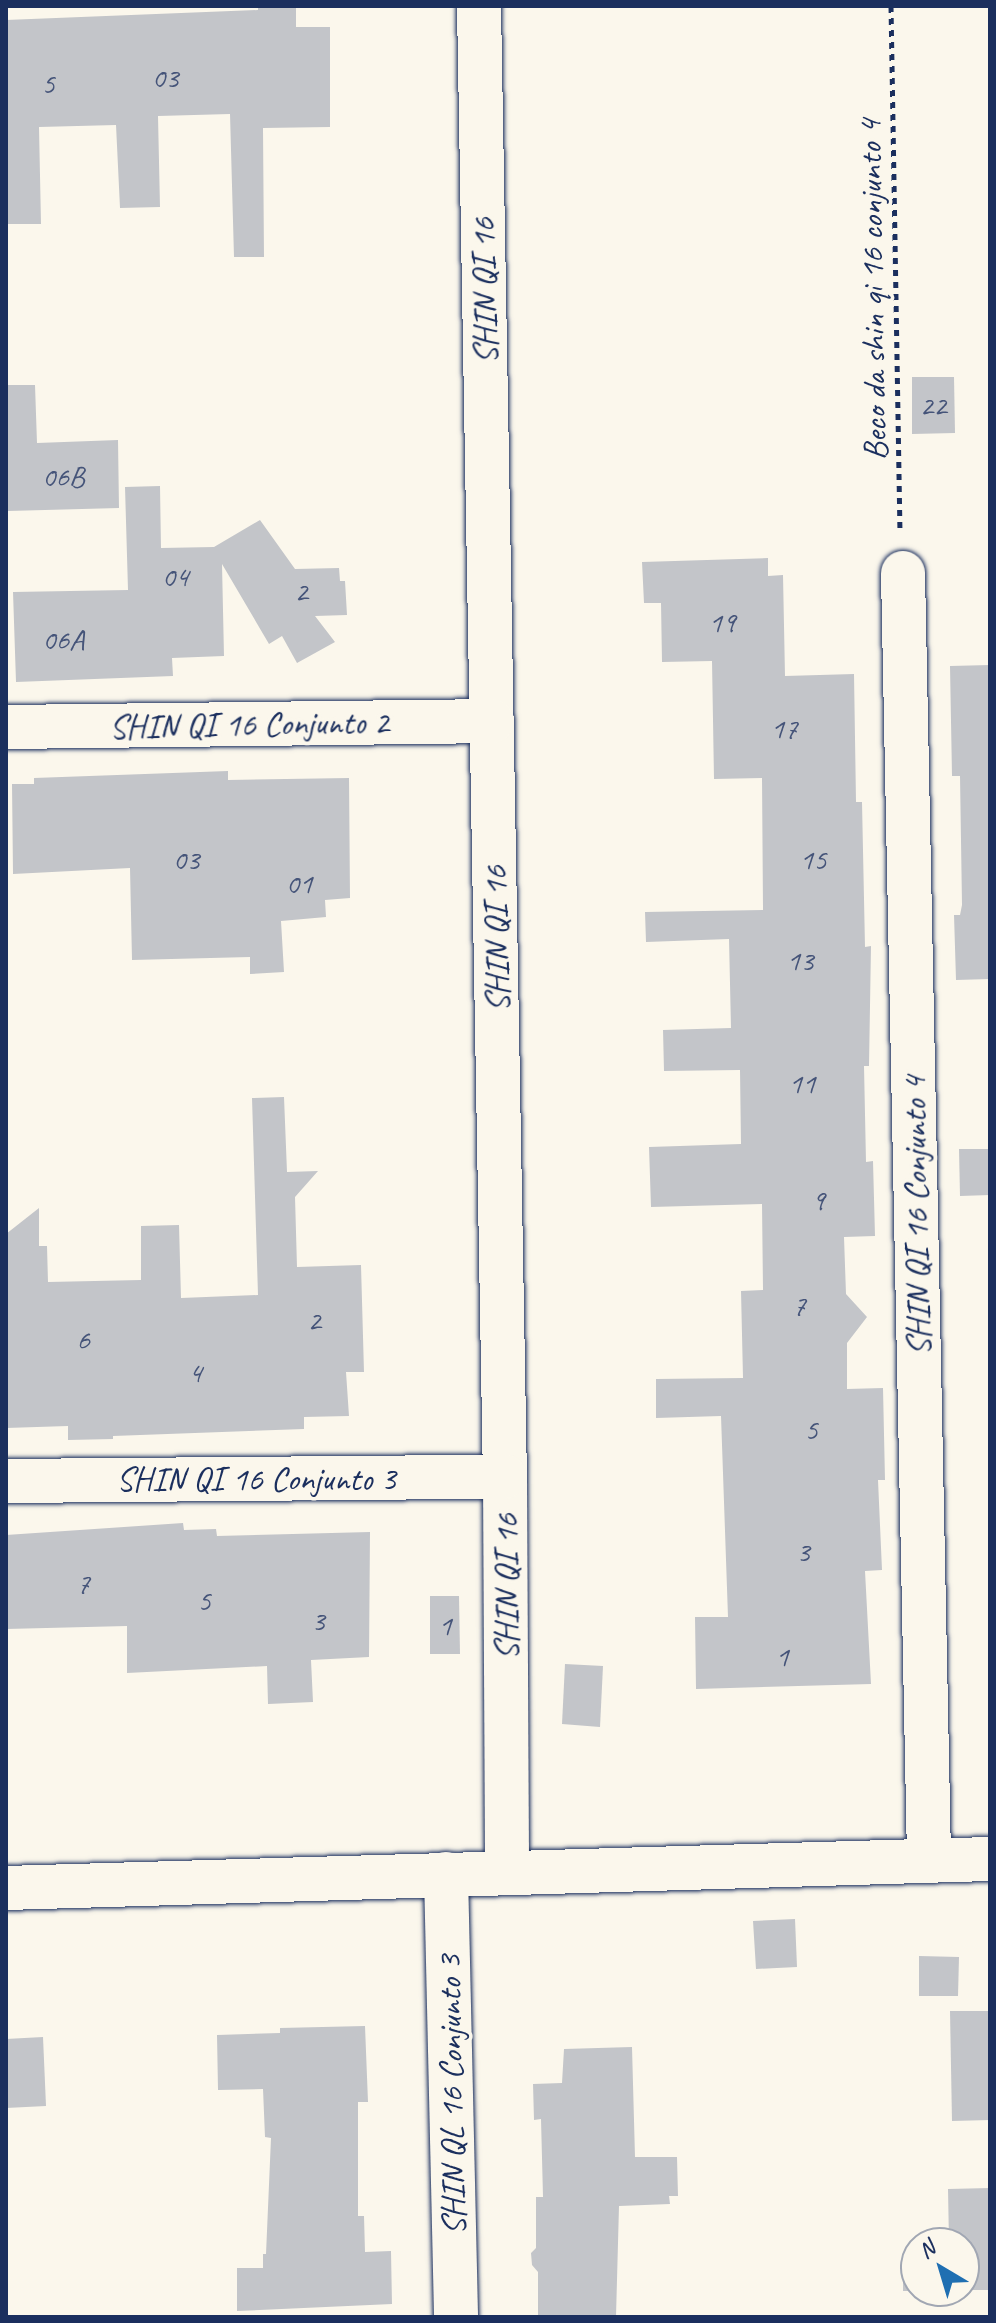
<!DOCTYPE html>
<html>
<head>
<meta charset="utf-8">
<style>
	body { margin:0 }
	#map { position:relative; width:996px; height:2323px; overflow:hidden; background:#fbf7ec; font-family:Caveat,sans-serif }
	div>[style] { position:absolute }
	.building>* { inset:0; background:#c3c5c9 }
	.path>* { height:5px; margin-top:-2.5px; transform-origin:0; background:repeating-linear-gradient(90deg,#1b2f5e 0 6px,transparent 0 12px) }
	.roads { filter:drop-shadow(0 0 2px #1b2f5e) drop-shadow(0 0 2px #1b2f5e) }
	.minor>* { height:44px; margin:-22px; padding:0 22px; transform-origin:22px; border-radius:22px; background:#fbf7ec }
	span { translate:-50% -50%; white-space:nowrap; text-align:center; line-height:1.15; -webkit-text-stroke:7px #fbf7ec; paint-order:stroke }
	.number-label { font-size:30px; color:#455479 }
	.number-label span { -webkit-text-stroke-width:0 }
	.street-label { font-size:34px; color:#1b2f5e }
	.frame { position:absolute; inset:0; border:8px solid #1b2f5e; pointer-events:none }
	.north { position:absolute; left:900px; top:2227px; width:80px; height:80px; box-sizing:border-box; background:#fbf7ec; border:2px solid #a1a7b3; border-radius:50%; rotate:322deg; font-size:22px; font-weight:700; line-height:32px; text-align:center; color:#1b2f5e }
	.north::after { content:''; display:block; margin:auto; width:28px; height:36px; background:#1f6fb2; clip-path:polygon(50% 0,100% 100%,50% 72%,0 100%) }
</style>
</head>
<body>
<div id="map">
	<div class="building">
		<i style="clip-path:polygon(258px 6px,296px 6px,296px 27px,330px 27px,330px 127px,263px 128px,264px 257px,234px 257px,230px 114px,158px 116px,160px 207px,120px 208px,116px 125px,39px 127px,41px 224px,6px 224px,6px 20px,258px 10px)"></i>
		<i style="clip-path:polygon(912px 377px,954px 377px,955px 433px,912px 434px)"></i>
		<i style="clip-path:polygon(6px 385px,35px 385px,37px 443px,118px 440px,119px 508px,8px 511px)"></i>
		<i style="clip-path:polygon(160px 486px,161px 548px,214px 547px,260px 520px,295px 569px,339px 568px,340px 581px,345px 581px,347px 615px,315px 616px,335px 642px,297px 663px,282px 636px,269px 644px,222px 564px,224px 656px,172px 658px,173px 676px,16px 682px,13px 592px,128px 590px,125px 487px)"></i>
		<i style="clip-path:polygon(768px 558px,768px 576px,783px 575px,785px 676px,854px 674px,856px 802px,862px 802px,865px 947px,871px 946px,869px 1066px,864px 1066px,866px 1162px,873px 1161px,875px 1236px,844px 1237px,846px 1294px,867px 1317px,847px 1343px,847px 1389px,883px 1388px,885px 1480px,878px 1480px,882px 1570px,865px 1571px,871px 1684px,696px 1689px,695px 1617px,728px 1617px,721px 1416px,656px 1418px,656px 1379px,743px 1378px,741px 1291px,763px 1290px,762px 1204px,651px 1207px,649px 1147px,741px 1144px,740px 1070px,664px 1071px,663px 1030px,731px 1028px,729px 939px,646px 942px,645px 912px,763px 910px,762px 778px,714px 779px,712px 661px,662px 662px,661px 603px,644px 603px,642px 562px)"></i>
		<i style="clip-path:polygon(990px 665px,990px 979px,956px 980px,954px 915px,960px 915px,962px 905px,960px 776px,952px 776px,950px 666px)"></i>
		<i style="clip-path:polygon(228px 771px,228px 780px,349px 778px,350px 898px,325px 900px,326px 917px,281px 921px,284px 972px,250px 974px,250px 957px,132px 960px,130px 868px,13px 874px,12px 784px,34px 784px,34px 778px)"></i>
		<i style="clip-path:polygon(284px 1097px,287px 1172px,318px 1171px,295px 1197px,297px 1267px,361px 1265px,364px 1372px,346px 1372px,349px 1416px,304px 1417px,304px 1429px,113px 1436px,113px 1439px,68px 1440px,68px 1426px,6px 1428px,6px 1234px,39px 1208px,39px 1246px,47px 1246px,48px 1282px,141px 1280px,141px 1226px,179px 1225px,181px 1298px,258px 1295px,252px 1098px)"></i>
		<i style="clip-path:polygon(959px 1149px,990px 1149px,990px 1195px,960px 1196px)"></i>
		<i style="clip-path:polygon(183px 1523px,184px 1530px,216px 1529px,217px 1536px,370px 1532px,369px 1657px,311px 1660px,313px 1702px,268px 1704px,267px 1666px,127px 1673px,127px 1626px,6px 1629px,6px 1535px)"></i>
		<i style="clip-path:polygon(430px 1596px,459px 1596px,460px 1654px,430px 1654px)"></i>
		<i style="clip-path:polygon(565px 1664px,603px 1666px,600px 1727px,562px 1724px)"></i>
		<i style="clip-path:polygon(795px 1919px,797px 1967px,756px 1969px,753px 1921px)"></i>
		<i style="clip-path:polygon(919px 1956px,959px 1957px,958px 1996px,919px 1996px)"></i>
		<i style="clip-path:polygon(950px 2011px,990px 2011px,990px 2120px,952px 2121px)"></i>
		<i style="clip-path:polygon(365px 2026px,368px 2102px,358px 2102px,358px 2216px,364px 2216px,365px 2252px,391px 2251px,392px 2304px,237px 2311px,237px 2268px,263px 2268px,263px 2254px,266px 2254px,271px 2138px,265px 2137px,263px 2089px,218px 2090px,217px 2035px,280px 2033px,280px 2028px)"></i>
		<i style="clip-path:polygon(43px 2037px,46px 2106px,6px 2108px,6px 2039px)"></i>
		<i style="clip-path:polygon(632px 2047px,635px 2157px,677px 2157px,678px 2196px,669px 2196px,670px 2204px,619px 2206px,616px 2317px,538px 2317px,538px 2272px,532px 2265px,531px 2253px,536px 2248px,536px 2197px,543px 2197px,541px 2119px,534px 2120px,533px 2084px,562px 2083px,564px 2049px)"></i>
		<i style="clip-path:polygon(990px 2188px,990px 2290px,964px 2290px,964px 2243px,949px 2243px,948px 2189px)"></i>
		<i style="clip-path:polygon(903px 2262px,916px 2262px,916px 2291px,903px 2291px)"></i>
	</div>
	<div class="path">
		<i style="left:891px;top:6px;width:527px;rotate:89.02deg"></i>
	</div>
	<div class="roads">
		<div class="minor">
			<i style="left:479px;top:6px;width:1471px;rotate:88.99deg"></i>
			<i style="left:505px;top:1477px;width:395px;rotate:89.7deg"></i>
			<i style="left:903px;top:573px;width:1285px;rotate:88.84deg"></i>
			<i style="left:6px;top:727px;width:486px;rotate:-0.7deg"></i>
			<i style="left:6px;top:1481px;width:499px;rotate:-0.5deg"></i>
			<i style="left:446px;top:1874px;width:443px;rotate:88.7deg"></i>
			<i style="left:6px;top:1888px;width:984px;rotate:-1.69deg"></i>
		</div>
	</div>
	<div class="number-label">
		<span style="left:165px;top:77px">03</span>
		<span style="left:48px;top:83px">5</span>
		<span style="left:933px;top:405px">22</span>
		<span style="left:63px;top:476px">06B</span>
		<span style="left:175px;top:576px">04</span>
		<span style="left:301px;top:591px">2</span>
		<span style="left:722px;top:622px">19</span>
		<span style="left:63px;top:639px">06A</span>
		<span style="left:784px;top:728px">17</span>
		<span style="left:186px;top:859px">03</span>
		<span style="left:813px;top:859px">15</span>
		<span style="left:299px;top:883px">01</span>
		<span style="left:800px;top:960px">13</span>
		<span style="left:802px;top:1083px">11</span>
		<span style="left:818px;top:1200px">9</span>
		<span style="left:799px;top:1305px">7</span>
		<span style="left:314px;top:1320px">2</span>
		<span style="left:83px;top:1339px">6</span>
		<span style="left:195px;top:1372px">4</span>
		<span style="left:811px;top:1429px">5</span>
		<span style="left:803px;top:1551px">3</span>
		<span style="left:83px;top:1583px">7</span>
		<span style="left:204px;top:1600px">5</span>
		<span style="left:318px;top:1620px">3</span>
		<span style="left:445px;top:1625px">1</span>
		<span style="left:782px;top:1656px">1</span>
	</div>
	<div class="street-label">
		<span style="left:872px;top:290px;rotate:-91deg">Beco da shin qi 16 conjunto 4</span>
		<span style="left:484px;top:291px;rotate:-91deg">SHIN QI 16</span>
		<span style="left:249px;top:724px;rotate:-1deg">SHIN QI 16 Conjunto 2</span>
		<span style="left:496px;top:939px;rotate:-91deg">SHIN QI 16</span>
		<span style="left:916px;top:1216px;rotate:-91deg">SHIN QI 16 Conjunto 4</span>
		<span style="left:256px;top:1479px">SHIN QI 16 Conjunto 3</span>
		<span style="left:506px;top:1587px;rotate:-90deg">SHIN QI 16</span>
		<span style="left:451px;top:2095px;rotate:-91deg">SHIN QL 16 Conjunto 3</span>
	</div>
	<div class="frame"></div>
	<div class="north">N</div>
</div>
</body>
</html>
